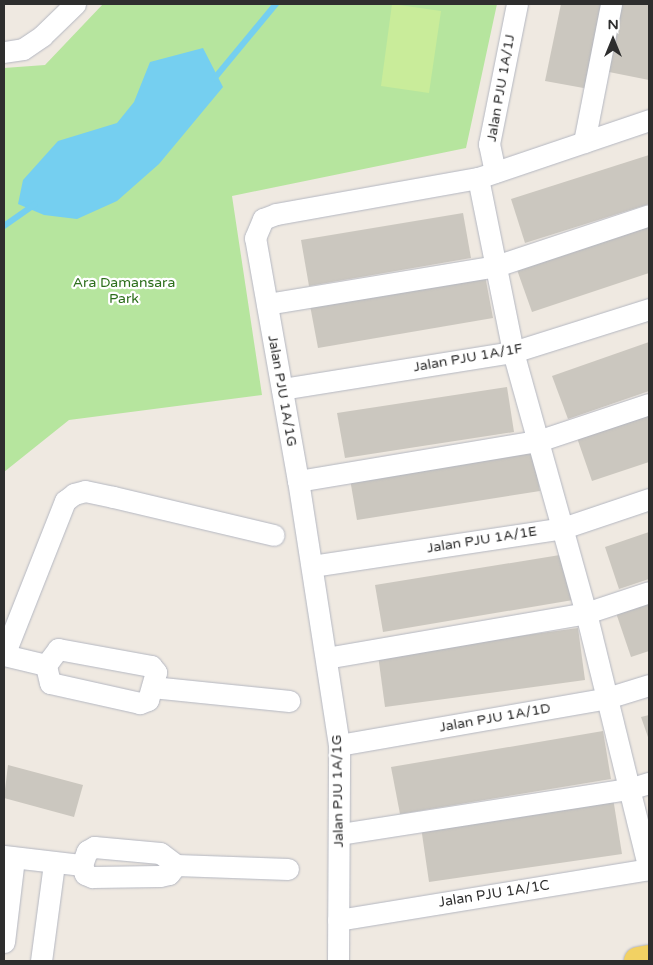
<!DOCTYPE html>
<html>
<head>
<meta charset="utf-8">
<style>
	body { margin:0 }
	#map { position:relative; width:653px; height:965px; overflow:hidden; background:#efe9e1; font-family:"Varela Round",sans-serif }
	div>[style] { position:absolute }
	.green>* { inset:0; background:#b6e59e }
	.pitch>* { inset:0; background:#c9ec9a }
	.water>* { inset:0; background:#75cff0 }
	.stream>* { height:5.5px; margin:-2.75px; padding:0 2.75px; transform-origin:2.75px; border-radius:2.75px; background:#75cff0 }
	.building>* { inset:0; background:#cbc7bf }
	.roads { filter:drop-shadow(0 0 1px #b4b7c1) drop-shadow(0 0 1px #b4b7c1) }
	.minor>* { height:21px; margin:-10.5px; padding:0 10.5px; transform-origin:10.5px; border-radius:10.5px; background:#fff }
	.major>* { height:28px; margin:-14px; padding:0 14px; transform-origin:14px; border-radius:14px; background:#f2d163 }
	span { translate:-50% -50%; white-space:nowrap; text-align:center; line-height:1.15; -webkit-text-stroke:4.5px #fff; paint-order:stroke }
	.street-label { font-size:14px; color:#2e2e2e }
	.park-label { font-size:14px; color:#2c6e1b }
	.frame { position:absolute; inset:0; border:5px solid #2e2e2e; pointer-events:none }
	.north { position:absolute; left:588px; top:15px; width:50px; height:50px; -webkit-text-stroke:4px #fff; paint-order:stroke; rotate:0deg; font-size:14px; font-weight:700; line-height:20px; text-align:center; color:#2e2e2e }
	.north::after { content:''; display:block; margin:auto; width:18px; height:22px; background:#2e2e2e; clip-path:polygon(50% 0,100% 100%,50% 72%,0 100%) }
</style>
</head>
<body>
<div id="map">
	<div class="green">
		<i style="clip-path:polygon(103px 4px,497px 4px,466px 148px,232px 196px,262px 395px,69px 420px,4px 472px,4px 68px,45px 65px)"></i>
	</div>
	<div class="pitch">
		<i style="clip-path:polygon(392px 4px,441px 11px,429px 93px,381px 86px)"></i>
	</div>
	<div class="water">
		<i style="clip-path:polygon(203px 48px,223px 87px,159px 164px,117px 201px,77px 219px,44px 215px,18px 204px,23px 180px,58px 141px,117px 123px,134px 102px,150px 62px)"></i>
	</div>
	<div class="stream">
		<i style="left:214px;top:79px;width:97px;rotate:-50.4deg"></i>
		<i style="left:4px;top:226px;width:37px;rotate:-35deg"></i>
	</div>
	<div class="building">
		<i style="clip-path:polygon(561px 4px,607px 4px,589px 89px,545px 81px)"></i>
		<i style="clip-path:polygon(622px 4px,649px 4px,649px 80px,609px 72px)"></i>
		<i style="clip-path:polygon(649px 155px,649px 204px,525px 243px,511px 199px)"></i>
		<i style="clip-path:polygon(463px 213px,471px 258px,309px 286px,301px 240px)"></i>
		<i style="clip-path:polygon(649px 222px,649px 273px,532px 312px,516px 267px)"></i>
		<i style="clip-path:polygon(484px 270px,493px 318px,318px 348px,309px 300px)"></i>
		<i style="clip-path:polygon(649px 342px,649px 391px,568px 419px,552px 376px)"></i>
		<i style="clip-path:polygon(507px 387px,514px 432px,345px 458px,337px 413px)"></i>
		<i style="clip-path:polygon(649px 410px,649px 462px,592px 481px,576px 435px)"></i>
		<i style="clip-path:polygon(532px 443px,540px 491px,357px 520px,349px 473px)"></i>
		<i style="clip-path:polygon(649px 532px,649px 579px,619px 589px,605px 547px)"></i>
		<i style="clip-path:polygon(566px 554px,573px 600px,383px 632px,375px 585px)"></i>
		<i style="clip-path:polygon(649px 595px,649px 651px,631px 657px,614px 607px)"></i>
		<i style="clip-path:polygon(578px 628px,585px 680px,385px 707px,378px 655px)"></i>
		<i style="clip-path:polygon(649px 715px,649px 740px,641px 717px)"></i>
		<i style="clip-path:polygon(603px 731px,611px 779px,400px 814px,391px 767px)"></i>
		<i style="clip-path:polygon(8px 765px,83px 785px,74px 817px,4px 798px)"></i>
		<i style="clip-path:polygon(613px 798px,622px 854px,429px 882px,421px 827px)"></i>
	</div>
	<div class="roads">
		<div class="minor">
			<i style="left:4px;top:52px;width:19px;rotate:-9deg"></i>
			<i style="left:23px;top:49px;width:23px;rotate:-34deg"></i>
			<i style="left:42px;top:36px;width:46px;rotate:-44.1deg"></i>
			<i style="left:584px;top:142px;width:141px;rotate:-78.9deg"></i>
			<i style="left:495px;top:172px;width:29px;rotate:-102deg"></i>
			<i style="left:489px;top:144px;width:143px;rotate:-78.7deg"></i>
			<i style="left:478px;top:178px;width:177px;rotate:78.6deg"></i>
			<i style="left:513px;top:352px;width:271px;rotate:74.4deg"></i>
			<i style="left:586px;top:613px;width:264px;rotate:76.2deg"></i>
			<i style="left:267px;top:304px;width:232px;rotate:-9.4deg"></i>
			<i style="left:496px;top:266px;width:161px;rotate:-18.4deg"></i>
			<i style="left:282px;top:389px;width:234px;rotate:-9.1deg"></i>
			<i style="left:513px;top:352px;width:143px;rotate:-17.5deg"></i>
			<i style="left:298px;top:481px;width:243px;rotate:-9.5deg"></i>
			<i style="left:538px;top:441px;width:117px;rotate:-18.4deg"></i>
			<i style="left:312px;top:566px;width:254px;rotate:-8.6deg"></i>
			<i style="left:563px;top:528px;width:91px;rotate:-18.6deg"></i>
			<i style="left:58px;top:649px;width:95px;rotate:10.4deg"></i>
			<i style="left:151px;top:666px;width:8px;rotate:50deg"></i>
			<i style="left:156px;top:672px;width:29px;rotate:106deg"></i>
			<i style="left:148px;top:700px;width:9px;rotate:159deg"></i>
			<i style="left:140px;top:703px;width:92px;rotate:-167.5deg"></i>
			<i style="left:50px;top:683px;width:18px;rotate:-103deg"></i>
			<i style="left:46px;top:665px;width:20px;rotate:-53deg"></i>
			<i style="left:4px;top:655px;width:166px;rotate:-68.4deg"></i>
			<i style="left:65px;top:501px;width:11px;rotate:-38deg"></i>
			<i style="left:74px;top:494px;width:11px;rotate:-15deg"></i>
			<i style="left:85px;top:491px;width:29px;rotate:12deg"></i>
			<i style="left:113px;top:497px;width:165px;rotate:13.3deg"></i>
			<i style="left:4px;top:655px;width:43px;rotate:13.4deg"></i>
			<i style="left:326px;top:658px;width:264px;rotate:-9.8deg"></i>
			<i style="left:586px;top:613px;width:66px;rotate:-18.4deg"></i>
			<i style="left:152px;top:687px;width:138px;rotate:5.8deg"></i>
			<i style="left:339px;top:745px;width:272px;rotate:-9.9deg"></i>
			<i style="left:607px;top:698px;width:44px;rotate:-17.2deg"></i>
			<i style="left:340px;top:834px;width:292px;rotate:-8.9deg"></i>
			<i style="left:629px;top:789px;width:21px;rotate:-17deg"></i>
			<i style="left:4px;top:856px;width:79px;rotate:6.6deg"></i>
			<i style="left:82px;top:865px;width:9px;rotate:72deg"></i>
			<i style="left:85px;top:874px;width:8px;rotate:23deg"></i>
			<i style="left:92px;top:877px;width:68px;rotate:-0.8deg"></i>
			<i style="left:160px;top:876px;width:9px;rotate:-13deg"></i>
			<i style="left:169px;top:874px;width:11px;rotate:-52deg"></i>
			<i style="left:176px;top:865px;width:20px;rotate:-143deg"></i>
			<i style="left:160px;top:853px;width:66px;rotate:-174.8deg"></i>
			<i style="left:94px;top:847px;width:8px;rotate:150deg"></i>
			<i style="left:87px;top:851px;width:15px;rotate:110deg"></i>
			<i style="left:176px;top:865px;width:112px;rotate:2deg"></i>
			<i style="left:338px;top:920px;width:315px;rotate:-9.3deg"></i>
			<i style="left:4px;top:942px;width:85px;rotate:-83.2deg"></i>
			<i style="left:41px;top:961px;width:99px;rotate:-82.4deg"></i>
			<i style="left:338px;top:961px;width:216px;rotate:-89.7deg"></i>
			<i style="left:339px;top:745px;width:267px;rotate:-98.8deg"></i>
			<i style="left:298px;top:481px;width:247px;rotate:-100deg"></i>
			<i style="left:255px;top:238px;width:21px;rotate:-67deg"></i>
			<i style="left:263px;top:219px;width:14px;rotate:-21deg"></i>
			<i style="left:276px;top:214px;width:205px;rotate:-10.1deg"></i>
			<i style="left:478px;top:178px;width:181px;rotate:-18.7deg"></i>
		</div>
		<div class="major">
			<i style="left:638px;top:961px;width:11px;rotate:-10deg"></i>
		</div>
	</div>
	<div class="street-label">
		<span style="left:501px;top:88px;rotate:-80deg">Jalan PJU 1A/1J</span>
		<span style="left:468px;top:358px;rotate:-10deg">Jalan PJU 1A/1F</span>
		<span style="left:282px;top:391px;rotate:80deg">Jalan PJU 1A/1G</span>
		<span style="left:482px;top:540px;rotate:-9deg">Jalan PJU 1A/1E</span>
		<span style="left:495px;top:718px;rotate:-10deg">Jalan PJU 1A/1D</span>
		<span style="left:338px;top:791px;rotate:-91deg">Jalan PJU 1A/1G</span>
		<span style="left:494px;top:894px;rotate:-9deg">Jalan PJU 1A/1C</span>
	</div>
	<div class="park-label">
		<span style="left:124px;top:291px">Ara Damansara<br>Park</span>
	</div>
	<div class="frame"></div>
	<div class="north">N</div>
</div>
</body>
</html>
